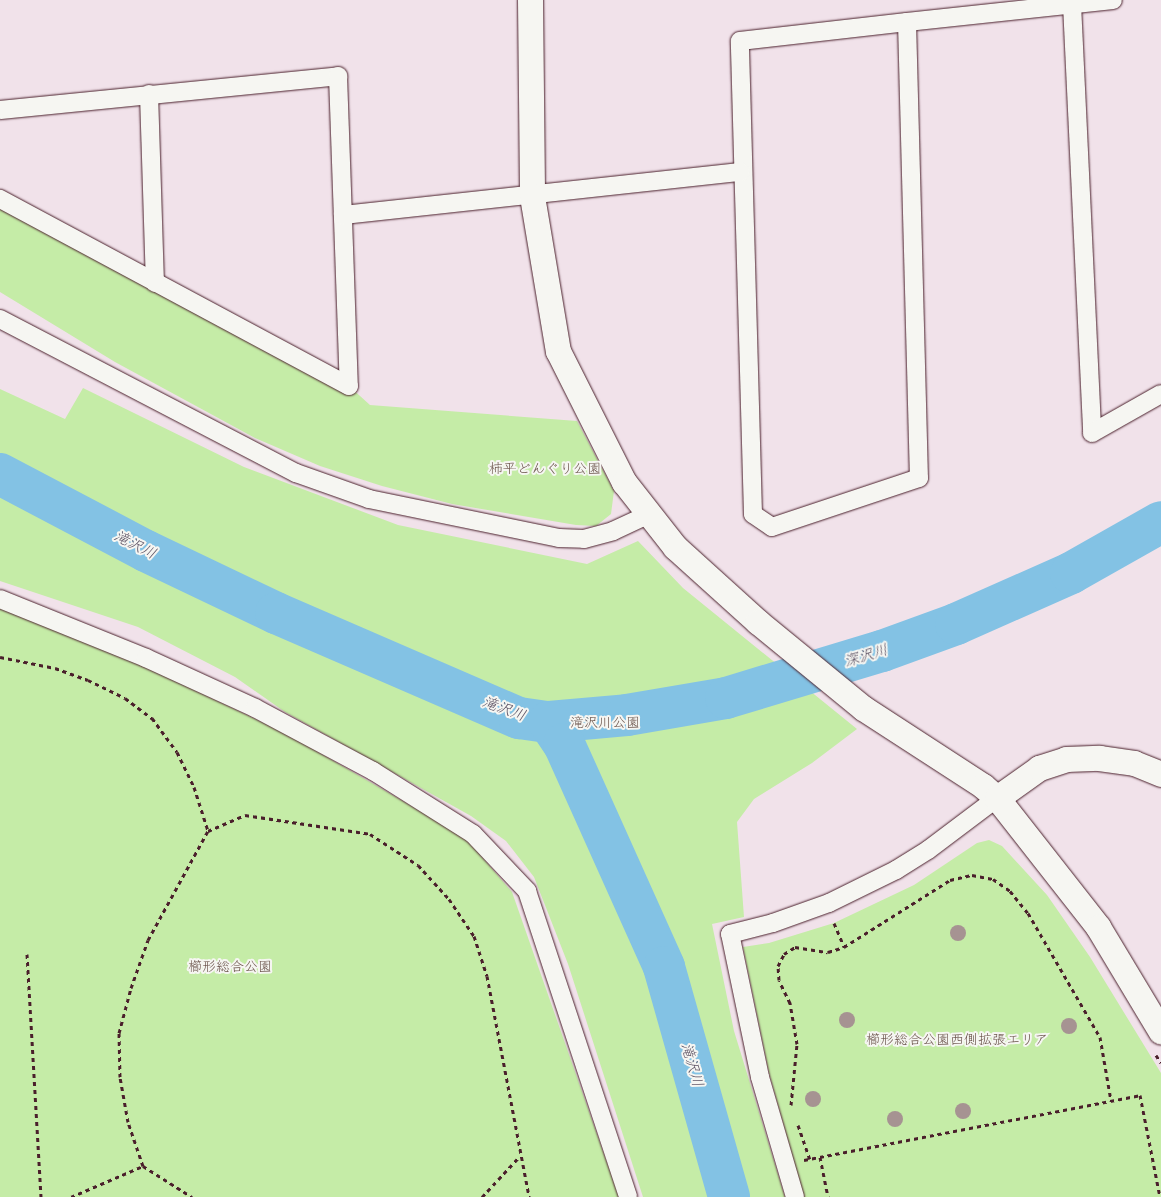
<!DOCTYPE html>
<html>
<head>
<meta charset="utf-8">
<style>
	body { margin:0 }
	#map { position:relative; width:1161px; height:1197px; overflow:hidden; background:#f1e2ea; font-family:Sriracha,"Klee One",sans-serif }
	div>[style] { position:absolute }
	.green>* { inset:0; background:#c5eca7 }
	.river>* { height:42px; margin:-21px; padding:0 21px; transform-origin:21px; border-radius:21px; background:#83c2e4 }
	.path>* { height:3px; margin-top:-1.5px; transform-origin:0; background:repeating-linear-gradient(90deg,#4a1f2b 0 4px,transparent 0 8px) }
	.roads { filter:drop-shadow(0 0 1px #4a1f2b) drop-shadow(0 0 1px #4a1f2b) }
	.street>* { height:18px; margin:-9px; padding:0 9px; transform-origin:9px; border-radius:9px; background:#f6f6f2 }
	.secondary>* { height:25px; margin:-12.5px; padding:0 12.5px; transform-origin:12.5px; border-radius:12.5px; background:#f6f6f2 }
	.trees>* { width:16px; height:16px; margin:-8px; border-radius:50%; background:#a69392 }
	span { translate:-50% -50%; white-space:nowrap; text-align:center; line-height:1.15; -webkit-text-stroke:4px #f6f6f2; paint-order:stroke }
	.park-label { font-size:14px; color:#69524a }
	.water-label { font-size:15px; color:#5b5062; font-style:italic }
</style>
</head>
<body>
<div id="map">
	<div class="green">
		<i style="clip-path:polygon(0 206px,349px 386px,370px 405px,577px 421px,614px 491px,611px 514px,596px 526px,576px 525px,452px 504px,382px 486px,320px 466px,255px 438px,115px 362px,0 292px)"></i>
		<i style="clip-path:polygon(83px 388px,244px 467px,398px 525px,587px 564px,638px 541px,683px 588px,857px 729px,812px 763px,754px 799px,737px 822px,744px 917px,712px 924px,734px 1031px,785px 1197px,643px 1197px,568px 964px,534px 877px,506px 841px,471px 816px,285px 712px,235px 677px,138px 627px,0 581px,0 389px,65px 419px)"></i>
		<i style="clip-path:polygon(0 607px,129px 659px,287px 734px,465px 837px,512px 892px,619px 1197px,0 1197px)"></i>
		<i style="clip-path:polygon(989px 840px,1002px 846px,1047px 895px,1090px 957px,1161px 1073px,1161px 1197px,804px 1197px,769px 1073px,743px 947px,769px 943px,834px 923px,914px 885px,977px 843px)"></i>
	</div>
	<div class="river">
		<i style="left:0;top:474px;width:165px;rotate:27.8deg"></i>
		<i style="left:146px;top:551px;width:144px;rotate:25.5deg"></i>
		<i style="left:276px;top:613px;width:265px;rotate:23.4deg"></i>
		<i style="left:519px;top:718px;width:30px;rotate:8deg"></i>
		<i style="left:549px;top:722px;width:78px;rotate:-5.1deg"></i>
		<i style="left:627px;top:715px;width:100px;rotate:-9.7deg"></i>
		<i style="left:726px;top:698px;width:163px;rotate:-16.8deg"></i>
		<i style="left:882px;top:651px;width:79px;rotate:-20deg"></i>
		<i style="left:956px;top:624px;width:126px;rotate:-23.9deg"></i>
		<i style="left:1071px;top:573px;width:103px;rotate:-29.5deg"></i>
		<i style="left:549px;top:722px;width:27px;rotate:56deg"></i>
		<i style="left:564px;top:744px;width:244px;rotate:65.8deg"></i>
		<i style="left:664px;top:967px;width:239px;rotate:74.2deg"></i>
	</div>
	<div class="path">
		<i style="left:0;top:657px;width:56px;rotate:11.3deg"></i>
		<i style="left:55px;top:668px;width:35px;rotate:20deg"></i>
		<i style="left:88px;top:680px;width:41px;rotate:25.9deg"></i>
		<i style="left:125px;top:698px;width:34px;rotate:37deg"></i>
		<i style="left:152px;top:718px;width:42px;rotate:53.7deg"></i>
		<i style="left:177px;top:752px;width:39px;rotate:64deg"></i>
		<i style="left:194px;top:787px;width:46px;rotate:72.3deg"></i>
		<i style="left:834px;top:923px;width:26px;rotate:67deg"></i>
		<i style="left:27px;top:954px;width:243px;rotate:86.7deg"></i>
		<i style="left:1156px;top:1055px;width:9px;rotate:58deg"></i>
		<i style="left:791px;top:1105px;width:61px;rotate:-84.4deg"></i>
		<i style="left:797px;top:1044px;width:42px;rotate:-99.7deg"></i>
		<i style="left:790px;top:1003px;width:25px;rotate:-116deg"></i>
		<i style="left:779px;top:980px;width:14px;rotate:-94deg"></i>
		<i style="left:778px;top:966px;width:13px;rotate:-63deg"></i>
		<i style="left:784px;top:954px;width:13px;rotate:-32deg"></i>
		<i style="left:795px;top:947px;width:33px;rotate:9deg"></i>
		<i style="left:828px;top:952px;width:17px;rotate:-17deg"></i>
		<i style="left:844px;top:947px;width:125px;rotate:-32.3deg"></i>
		<i style="left:950px;top:880px;width:23px;rotate:-13deg"></i>
		<i style="left:972px;top:875px;width:21px;rotate:11deg"></i>
		<i style="left:993px;top:879px;width:21px;rotate:35deg"></i>
		<i style="left:1010px;top:891px;width:28px;rotate:51deg"></i>
		<i style="left:1028px;top:913px;width:143px;rotate:59.9deg"></i>
		<i style="left:1100px;top:1037px;width:65px;rotate:80.2deg"></i>
		<i style="left:798px;top:1125px;width:36px;rotate:71deg"></i>
		<i style="left:820px;top:1157px;width:41px;rotate:78.7deg"></i>
		<i style="left:804px;top:1160px;width:342px;rotate:-10.9deg"></i>
		<i style="left:1140px;top:1095px;width:104px;rotate:78.9deg"></i>
		<i style="left:143px;top:1166px;width:58px;rotate:32.3deg"></i>
		<i style="left:71px;top:1197px;width:78px;rotate:-23.3deg"></i>
		<i style="left:143px;top:1166px;width:46px;rotate:-108.8deg"></i>
		<i style="left:128px;top:1122px;width:46px;rotate:-100.1deg"></i>
		<i style="left:120px;top:1077px;width:44px;rotate:-91.3deg"></i>
		<i style="left:119px;top:1033px;width:47px;rotate:-75.1deg"></i>
		<i style="left:131px;top:988px;width:51px;rotate:-70.5deg"></i>
		<i style="left:148px;top:940px;width:124px;rotate:-61.2deg"></i>
		<i style="left:208px;top:831px;width:40px;rotate:-23.4deg"></i>
		<i style="left:245px;top:815px;width:126px;rotate:8.6deg"></i>
		<i style="left:370px;top:834px;width:57px;rotate:32.9deg"></i>
		<i style="left:418px;top:865px;width:46px;rotate:47.6deg"></i>
		<i style="left:449px;top:899px;width:45px;rotate:56deg"></i>
		<i style="left:474px;top:936px;width:42px;rotate:72deg"></i>
		<i style="left:487px;top:976px;width:225px;rotate:79.2deg"></i>
		<i style="left:482px;top:1197px;width:54px;rotate:-47.2deg"></i>
	</div>
	<div class="roads">
		<div class="street">
			<i style="left:1072px;top:4px;width:429px;rotate:87.3deg"></i>
			<i style="left:1092px;top:433px;width:79px;rotate:-29.5deg"></i>
			<i style="left:907px;top:22px;width:456px;rotate:88.5deg"></i>
			<i style="left:919px;top:478px;width:155px;rotate:161.6deg"></i>
			<i style="left:772px;top:527px;width:23px;rotate:-146deg"></i>
			<i style="left:753px;top:514px;width:473px;rotate:-91.6deg"></i>
			<i style="left:740px;top:41px;width:168px;rotate:-6.5deg"></i>
			<i style="left:907px;top:22px;width:207px;rotate:-6.1deg"></i>
			<i style="left:149px;top:94px;width:189px;rotate:88.2deg"></i>
			<i style="left:0;top:110px;width:340px;rotate:-5.7deg"></i>
			<i style="left:338px;top:76px;width:310px;rotate:88deg"></i>
			<i style="left:349px;top:386px;width:396px;rotate:-151.8deg"></i>
			<i style="left:343px;top:215px;width:400px;rotate:-6.2deg"></i>
			<i style="left:0;top:319px;width:334px;rotate:27.5deg"></i>
			<i style="left:296px;top:473px;width:77px;rotate:19.6deg"></i>
			<i style="left:369px;top:499px;width:194px;rotate:11.6deg"></i>
			<i style="left:559px;top:538px;width:25px;rotate:2deg"></i>
			<i style="left:584px;top:539px;width:30px;rotate:-15deg"></i>
			<i style="left:613px;top:531px;width:40px;rotate:-25deg"></i>
			<i style="left:0;top:599px;width:157px;rotate:22deg"></i>
			<i style="left:146px;top:658px;width:120px;rotate:24.6deg"></i>
			<i style="left:255px;top:708px;width:134px;rotate:28.1deg"></i>
			<i style="left:373px;top:771px;width:118px;rotate:32.2deg"></i>
			<i style="left:473px;top:834px;width:79px;rotate:46.5deg"></i>
			<i style="left:527px;top:891px;width:322px;rotate:71.7deg"></i>
			<i style="left:795px;top:1197px;width:125px;rotate:-106.3deg"></i>
			<i style="left:760px;top:1077px;width:146px;rotate:-101.8deg"></i>
			<i style="left:730px;top:934px;width:44px;rotate:-14.3deg"></i>
			<i style="left:773px;top:923px;width:59px;rotate:-19.7deg"></i>
			<i style="left:829px;top:903px;width:75px;rotate:-26.2deg"></i>
			<i style="left:896px;top:870px;width:38px;rotate:-32deg"></i>
			<i style="left:928px;top:850px;width:86px;rotate:-37deg"></i>
		</div>
		<div class="secondary">
			<i style="left:530px;top:0;width:196px;rotate:89.4deg"></i>
			<i style="left:532px;top:196px;width:157px;rotate:80.5deg"></i>
			<i style="left:558px;top:351px;width:147px;rotate:63.3deg"></i>
			<i style="left:624px;top:482px;width:83px;rotate:51.9deg"></i>
			<i style="left:675px;top:547px;width:112px;rotate:42.1deg"></i>
			<i style="left:758px;top:622px;width:136px;rotate:39.3deg"></i>
			<i style="left:863px;top:708px;width:143px;rotate:33deg"></i>
			<i style="left:983px;top:786px;width:18px;rotate:41deg"></i>
			<i style="left:997px;top:798px;width:164px;rotate:51.9deg"></i>
			<i style="left:1098px;top:927px;width:122px;rotate:59deg"></i>
			<i style="left:997px;top:798px;width:52px;rotate:-35.5deg"></i>
			<i style="left:1039px;top:768px;width:28px;rotate:-18deg"></i>
			<i style="left:1066px;top:759px;width:33px;rotate:-2deg"></i>
			<i style="left:1099px;top:758px;width:35px;rotate:8deg"></i>
			<i style="left:1134px;top:763px;width:29px;rotate:22deg"></i>
		</div>
	</div>
	<div class="trees">
		<i style="left:958px;top:933px"></i>
		<i style="left:847px;top:1020px"></i>
		<i style="left:1069px;top:1026px"></i>
		<i style="left:813px;top:1099px"></i>
		<i style="left:963px;top:1111px"></i>
		<i style="left:895px;top:1119px"></i>
	</div>
	<div class="park-label">
		<span style="left:545px;top:469px">柿平どんぐり公園</span>
		<span style="left:605px;top:723px">滝沢川公園</span>
		<span style="left:230px;top:967px">櫛形総合公園</span>
		<span style="left:957px;top:1040px">櫛形総合公園西側拡張エリア</span>
	</div>
	<div class="water-label">
		<span style="left:135px;top:545px;rotate:27deg">滝沢川</span>
		<span style="left:866px;top:656px;rotate:-17deg">深沢川</span>
		<span style="left:504px;top:709px;rotate:20deg">滝沢川</span>
		<span style="left:692px;top:1065px;rotate:74deg">滝沢川</span>
	</div>
</div>
</body>
</html>
